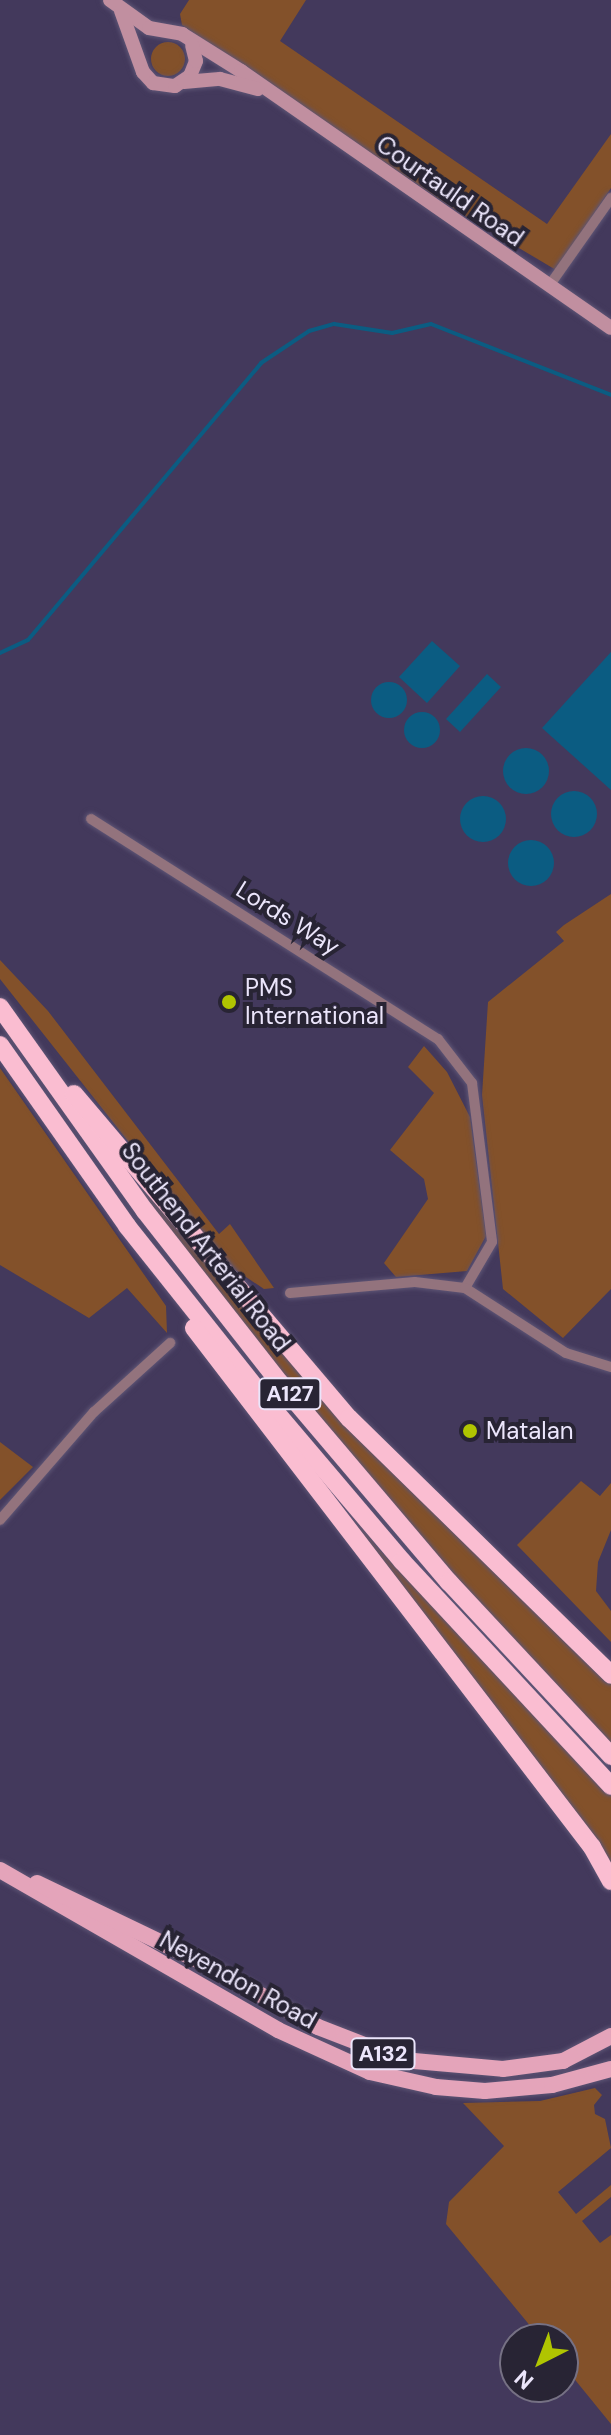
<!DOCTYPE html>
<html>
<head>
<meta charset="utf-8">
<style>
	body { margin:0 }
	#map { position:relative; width:611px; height:2435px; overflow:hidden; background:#43395c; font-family:"DM Sans",sans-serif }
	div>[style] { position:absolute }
	.green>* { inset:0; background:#83512a }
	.round { border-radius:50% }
	.water>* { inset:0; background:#0b5c82 }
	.stream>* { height:4px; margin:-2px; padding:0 2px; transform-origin:2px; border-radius:2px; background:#0b5c82 }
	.roads { filter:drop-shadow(0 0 2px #5e5575) drop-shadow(0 0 2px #5e5575) }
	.street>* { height:10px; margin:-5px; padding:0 5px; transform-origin:5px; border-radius:5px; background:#93737d }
	.secondary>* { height:14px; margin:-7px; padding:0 7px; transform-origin:7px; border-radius:7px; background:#c18fa0 }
	.primary>* { height:16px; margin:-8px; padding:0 8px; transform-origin:8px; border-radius:8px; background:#e4a4ba }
	.highway>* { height:18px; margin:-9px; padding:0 9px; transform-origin:9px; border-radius:9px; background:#fabdd1 }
	.dots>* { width:22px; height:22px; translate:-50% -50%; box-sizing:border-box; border:4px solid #282434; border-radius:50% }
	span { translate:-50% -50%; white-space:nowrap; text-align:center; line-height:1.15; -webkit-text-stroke:8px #282434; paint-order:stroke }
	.shield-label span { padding:2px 6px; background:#282434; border:2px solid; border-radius:6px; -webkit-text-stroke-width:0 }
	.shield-label { font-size:22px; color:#ebe5fb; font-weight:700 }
	.street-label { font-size:24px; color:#ebe5fb }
	.poi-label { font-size:24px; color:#ebe5fb }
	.left { translate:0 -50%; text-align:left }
	.north { position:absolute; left:499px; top:2323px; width:80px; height:80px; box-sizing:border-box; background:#282434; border:2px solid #767184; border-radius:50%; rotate:222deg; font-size:22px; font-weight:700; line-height:32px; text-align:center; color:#ebe5fb }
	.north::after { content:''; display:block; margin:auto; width:28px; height:36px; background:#b0c501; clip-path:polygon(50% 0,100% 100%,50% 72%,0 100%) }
</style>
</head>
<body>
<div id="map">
	<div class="green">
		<i style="clip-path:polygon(189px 0,306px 0,280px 41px,547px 224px,611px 134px,611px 188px,556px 270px,460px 213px,182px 25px,180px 14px)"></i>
		<i class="round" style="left:151px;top:42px;width:34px;height:34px"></i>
		<i style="clip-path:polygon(611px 894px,611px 1289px,563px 1338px,503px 1289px,482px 1095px,488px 1002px,564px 941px,556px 932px,564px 925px)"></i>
		<i style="clip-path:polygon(0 960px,48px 1011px,219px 1234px,230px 1224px,274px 1288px,264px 1289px,234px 1269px,157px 1178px,0 979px)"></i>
		<i style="clip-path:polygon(424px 1046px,447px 1072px,470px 1117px,486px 1236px,467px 1271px,396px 1277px,384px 1263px,428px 1199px,424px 1179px,390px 1150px,434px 1093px,408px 1067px)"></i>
		<i style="clip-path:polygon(0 1068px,166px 1306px,167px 1333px,127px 1288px,89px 1318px,0 1265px)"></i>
		<i style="clip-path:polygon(143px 1187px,611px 1684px,611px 1746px,500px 1628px,313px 1413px,138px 1190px)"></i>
		<i style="clip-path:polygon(0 1442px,33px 1467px,0 1500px)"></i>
		<i style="clip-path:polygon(581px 1481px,600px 1496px,611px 1483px,611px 1530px,598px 1562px,596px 1591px,611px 1611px,611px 1642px,517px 1545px)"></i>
		<i style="clip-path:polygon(334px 1499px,340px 1500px,378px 1548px,611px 1796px,611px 1865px)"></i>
		<i style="clip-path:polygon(595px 2088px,602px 2095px,594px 2105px,595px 2114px,605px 2119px,611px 2148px,558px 2192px,576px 2214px,611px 2185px,611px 2197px,582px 2221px,600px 2243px,611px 2235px,611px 2424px,563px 2365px,563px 2339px,541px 2339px,446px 2224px,449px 2202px,504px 2146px,463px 2103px,540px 2101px)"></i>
	</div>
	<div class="water">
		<i style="clip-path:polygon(432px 641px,460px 666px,427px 703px,399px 677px)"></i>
		<i style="clip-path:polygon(611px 652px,611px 790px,542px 728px)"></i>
		<i style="clip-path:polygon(487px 674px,501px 687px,460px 732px,446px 719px)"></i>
		<i class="round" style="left:371px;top:682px;width:36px;height:36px"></i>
		<i class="round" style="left:404px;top:712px;width:36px;height:36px"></i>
		<i class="round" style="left:503px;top:748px;width:46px;height:46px"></i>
		<i class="round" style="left:551px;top:791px;width:46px;height:46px"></i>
		<i class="round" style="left:460px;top:796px;width:46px;height:46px"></i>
		<i class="round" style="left:508px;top:840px;width:46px;height:46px"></i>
	</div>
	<div class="stream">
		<i style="left:0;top:653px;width:31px;rotate:-25deg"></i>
		<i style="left:28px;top:640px;width:362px;rotate:-49.9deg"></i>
		<i style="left:261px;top:363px;width:58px;rotate:-33.7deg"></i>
		<i style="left:309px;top:331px;width:26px;rotate:-16deg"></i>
		<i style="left:334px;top:324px;width:59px;rotate:8.8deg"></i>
		<i style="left:392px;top:333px;width:40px;rotate:-13deg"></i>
		<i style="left:431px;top:324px;width:193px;rotate:21.5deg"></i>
	</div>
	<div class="roads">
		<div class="street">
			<i style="left:549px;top:286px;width:108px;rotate:-54.8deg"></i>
			<i style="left:91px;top:819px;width:411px;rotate:32.4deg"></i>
			<i style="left:438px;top:1039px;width:56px;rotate:52.3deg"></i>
			<i style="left:472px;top:1083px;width:160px;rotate:82.8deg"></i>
			<i style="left:492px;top:1242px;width:53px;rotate:120.4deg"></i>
			<i style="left:290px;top:1293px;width:125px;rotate:-5deg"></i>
			<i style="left:415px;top:1282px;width:50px;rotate:6.8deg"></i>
			<i style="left:465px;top:1288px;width:120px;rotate:32.8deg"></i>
			<i style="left:566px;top:1353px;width:47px;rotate:17.3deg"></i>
			<i style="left:0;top:1520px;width:143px;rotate:-49deg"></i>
			<i style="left:94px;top:1412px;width:103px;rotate:-42.2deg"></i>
		</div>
		<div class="secondary">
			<i style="left:110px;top:0;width:48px;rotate:35.7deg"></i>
			<i style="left:149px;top:28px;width:34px;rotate:10deg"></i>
			<i style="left:182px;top:34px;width:70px;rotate:32.1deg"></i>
			<i style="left:241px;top:71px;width:450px;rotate:34.8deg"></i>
			<i style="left:121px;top:11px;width:65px;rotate:70.2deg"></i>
			<i style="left:143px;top:72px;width:15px;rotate:48deg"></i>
			<i style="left:153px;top:83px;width:22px;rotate:8deg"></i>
			<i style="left:175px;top:86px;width:18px;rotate:-34deg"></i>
			<i style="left:190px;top:76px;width:16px;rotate:-68deg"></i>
			<i style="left:196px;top:61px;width:16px;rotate:-104deg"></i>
			<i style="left:184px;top:82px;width:36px;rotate:-5deg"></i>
			<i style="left:220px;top:79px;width:39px;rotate:15deg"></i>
		</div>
		<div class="primary">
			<i style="left:0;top:1870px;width:321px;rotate:29.9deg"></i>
			<i style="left:278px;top:2030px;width:101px;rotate:24.5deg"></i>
			<i style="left:370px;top:2072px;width:68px;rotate:12.8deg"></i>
			<i style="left:436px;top:2087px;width:49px;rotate:4.7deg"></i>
			<i style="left:485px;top:2091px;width:67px;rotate:-5.1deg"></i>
			<i style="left:552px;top:2085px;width:61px;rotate:-15.2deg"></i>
			<i style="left:37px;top:1883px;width:178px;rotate:25.6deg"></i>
			<i style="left:198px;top:1960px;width:137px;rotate:29.2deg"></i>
			<i style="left:318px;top:2027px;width:91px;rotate:21.2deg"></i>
			<i style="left:403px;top:2060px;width:100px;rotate:5.1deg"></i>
			<i style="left:503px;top:2069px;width:61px;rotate:-7.6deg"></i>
			<i style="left:563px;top:2061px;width:54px;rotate:-27.5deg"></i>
		</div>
		<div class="highway">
			<i style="left:0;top:1007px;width:250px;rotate:54.6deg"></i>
			<i style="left:145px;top:1211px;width:219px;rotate:51.9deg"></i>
			<i style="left:280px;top:1383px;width:261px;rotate:49.7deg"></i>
			<i style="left:449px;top:1582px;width:238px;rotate:47deg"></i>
			<i style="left:0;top:1045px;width:221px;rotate:54.9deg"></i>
			<i style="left:127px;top:1226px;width:218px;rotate:51.5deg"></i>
			<i style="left:263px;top:1397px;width:215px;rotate:49.7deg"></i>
			<i style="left:402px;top:1561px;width:307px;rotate:47.1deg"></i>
			<i style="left:74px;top:1094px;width:425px;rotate:49.7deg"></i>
			<i style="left:349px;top:1418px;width:367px;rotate:44.4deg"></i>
			<i style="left:194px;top:1328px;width:654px;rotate:52.52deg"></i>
			<i style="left:592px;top:1847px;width:39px;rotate:61deg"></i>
		</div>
	</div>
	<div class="dots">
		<i style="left:229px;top:1002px;background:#b0c501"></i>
		<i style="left:470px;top:1431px;background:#b0c501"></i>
	</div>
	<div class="shield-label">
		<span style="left:290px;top:1394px">A127</span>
		<span style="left:383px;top:2054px">A132</span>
	</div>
	<div class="street-label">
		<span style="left:450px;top:191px;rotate:35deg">Courtauld Road</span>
		<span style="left:288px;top:918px;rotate:32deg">Lords Way</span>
		<span style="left:206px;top:1247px;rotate:52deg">Southend Arterial Road</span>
		<span style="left:238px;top:1980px;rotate:29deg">Nevendon Road</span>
	</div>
	<div class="poi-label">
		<span class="left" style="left:245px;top:1002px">PMS<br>International</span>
		<span class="left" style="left:486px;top:1431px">Matalan</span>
	</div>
	<div class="north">N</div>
</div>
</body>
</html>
